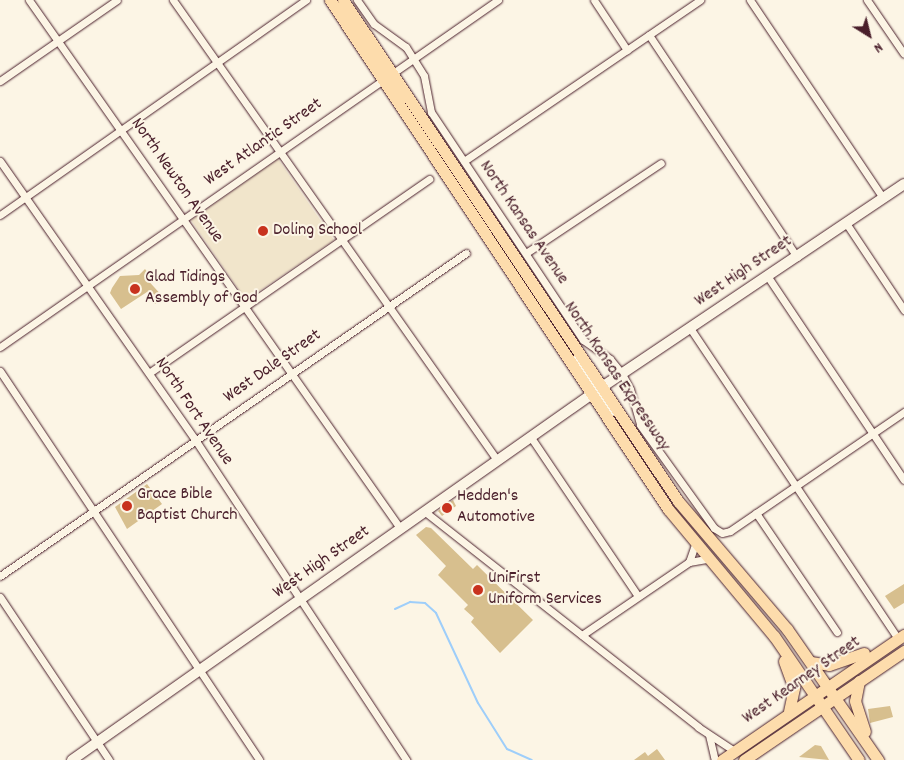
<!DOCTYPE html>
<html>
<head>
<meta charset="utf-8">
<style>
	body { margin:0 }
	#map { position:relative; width:904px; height:760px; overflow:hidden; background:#fcf5e5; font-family:Dekko,sans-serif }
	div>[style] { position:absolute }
	.built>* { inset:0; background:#f1e5cb }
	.stream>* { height:2px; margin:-1px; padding:0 1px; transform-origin:1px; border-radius:1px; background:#9ecefa }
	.building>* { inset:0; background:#d7bf8e }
	.roads { filter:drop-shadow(0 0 1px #4a1f2b) drop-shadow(0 0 1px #4a1f2b) }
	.street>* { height:7px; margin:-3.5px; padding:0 3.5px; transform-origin:3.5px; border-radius:3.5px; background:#fcf5e5 }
	.secondary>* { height:10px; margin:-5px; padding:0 5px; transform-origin:5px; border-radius:5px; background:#fcf5e5 }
	.primary>* { height:11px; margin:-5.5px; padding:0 5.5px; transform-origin:5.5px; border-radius:5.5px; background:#fddcac }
	.dots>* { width:14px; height:14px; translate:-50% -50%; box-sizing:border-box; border:2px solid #fcf5e5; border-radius:50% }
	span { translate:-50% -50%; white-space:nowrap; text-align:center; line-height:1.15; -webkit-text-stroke:4px #fcf5e5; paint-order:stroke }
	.street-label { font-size:18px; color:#4a1f2b }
	.poi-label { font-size:18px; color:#4a1f2b }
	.left { translate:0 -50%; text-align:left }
	.north { position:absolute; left:844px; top:10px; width:50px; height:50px; -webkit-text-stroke:4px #fcf5e5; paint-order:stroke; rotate:144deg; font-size:14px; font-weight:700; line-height:20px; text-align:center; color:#4a1f2b }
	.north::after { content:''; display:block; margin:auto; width:18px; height:22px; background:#4a1f2b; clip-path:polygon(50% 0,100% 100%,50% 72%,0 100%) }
</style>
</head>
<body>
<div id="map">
	<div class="built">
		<i style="clip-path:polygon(278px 159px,334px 240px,246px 300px,191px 220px)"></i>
	</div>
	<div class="stream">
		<i style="left:395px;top:609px;width:17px;rotate:-25deg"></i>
		<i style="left:410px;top:602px;width:15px;rotate:4deg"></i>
		<i style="left:425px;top:603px;width:15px;rotate:42deg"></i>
		<i style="left:436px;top:613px;width:99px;rotate:65deg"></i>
		<i style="left:478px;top:703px;width:54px;rotate:57.8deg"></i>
		<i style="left:507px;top:749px;width:27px;rotate:24deg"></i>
	</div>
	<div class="building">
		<i style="clip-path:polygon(145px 269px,148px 273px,144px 276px,164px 298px,155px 304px,147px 292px,121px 309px,110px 293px,112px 288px,120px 276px,139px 275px)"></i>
		<i style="clip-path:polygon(147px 484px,162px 504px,127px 529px,115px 507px)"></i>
		<i style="clip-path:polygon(453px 500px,456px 506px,442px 516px,438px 511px)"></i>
		<i style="clip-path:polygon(426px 527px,431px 528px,473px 569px,477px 565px,533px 620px,500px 653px,471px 622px,474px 618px,464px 609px,468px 605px,438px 575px,446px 566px,416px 535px)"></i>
		<i style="clip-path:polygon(904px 584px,904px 603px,894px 609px,885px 596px)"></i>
		<i style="clip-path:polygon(890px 706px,893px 717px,870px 723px,868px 709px)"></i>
		<i style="clip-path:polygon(815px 745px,821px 746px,829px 760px,799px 757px)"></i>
		<i style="clip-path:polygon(657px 749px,665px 760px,634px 760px,645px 752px,648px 756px)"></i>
	</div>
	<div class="roads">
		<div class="street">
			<i style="left:29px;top:0;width:645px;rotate:54.91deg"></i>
			<i style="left:173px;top:0;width:563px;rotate:54.84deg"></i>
			<i style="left:357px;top:0;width:29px;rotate:55deg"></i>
			<i style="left:374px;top:24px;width:39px;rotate:36deg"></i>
			<i style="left:406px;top:47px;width:34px;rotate:58deg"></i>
			<i style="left:424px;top:76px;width:37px;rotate:79deg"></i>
			<i style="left:431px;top:112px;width:274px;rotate:56.3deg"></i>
			<i style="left:583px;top:340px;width:33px;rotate:35deg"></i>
			<i style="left:610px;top:359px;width:19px;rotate:51deg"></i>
			<i style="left:622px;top:374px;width:17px;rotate:62deg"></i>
			<i style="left:630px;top:389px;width:37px;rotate:74deg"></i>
			<i style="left:640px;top:425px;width:127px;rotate:54.3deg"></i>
			<i style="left:714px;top:528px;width:9px;rotate:32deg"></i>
			<i style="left:722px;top:533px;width:8px;rotate:-14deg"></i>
			<i style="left:730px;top:531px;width:211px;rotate:-34.4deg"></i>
			<i style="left:594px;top:0;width:60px;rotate:56.6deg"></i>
			<i style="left:750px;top:0;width:239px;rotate:56.1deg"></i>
			<i style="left:867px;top:0;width:65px;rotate:55.6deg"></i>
			<i style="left:649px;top:35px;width:267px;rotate:56.3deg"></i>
			<i style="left:0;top:81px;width:142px;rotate:-34.7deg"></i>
			<i style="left:0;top:161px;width:338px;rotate:55deg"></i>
			<i style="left:194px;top:438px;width:386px;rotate:56.6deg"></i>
			<i style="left:464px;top:161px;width:286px;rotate:-34.3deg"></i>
			<i style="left:0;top:215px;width:374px;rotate:-35.1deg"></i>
			<i style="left:846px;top:223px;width:105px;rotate:56.3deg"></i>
			<i style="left:526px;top:253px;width:162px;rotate:-33.7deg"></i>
			<i style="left:768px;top:277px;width:244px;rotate:56.2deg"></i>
			<i style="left:690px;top:328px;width:372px;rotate:56.2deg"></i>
			<i style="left:0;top:347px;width:607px;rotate:-34.87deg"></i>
			<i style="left:0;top:371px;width:467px;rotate:56.3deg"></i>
			<i style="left:149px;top:373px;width:341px;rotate:-34.7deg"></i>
			<i style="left:530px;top:436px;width:193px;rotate:56deg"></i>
			<i style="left:424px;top:511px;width:349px;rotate:38.2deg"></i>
			<i style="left:698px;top:727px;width:42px;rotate:33.3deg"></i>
			<i style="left:756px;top:513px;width:144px;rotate:55.8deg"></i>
			<i style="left:689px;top:562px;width:21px;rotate:-71deg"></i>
			<i style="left:0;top:576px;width:567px;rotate:-34.73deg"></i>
			<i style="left:0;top:597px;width:196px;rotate:56.2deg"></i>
			<i style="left:582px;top:635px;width:130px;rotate:-34.3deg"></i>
			<i style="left:689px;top:562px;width:22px;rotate:-10deg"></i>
			<i style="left:709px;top:735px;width:26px;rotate:77deg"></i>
		</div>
		<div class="secondary">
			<i style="left:574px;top:361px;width:33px;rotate:50deg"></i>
			<i style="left:595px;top:386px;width:7px;rotate:8deg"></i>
			<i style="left:602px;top:387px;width:364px;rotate:-33.9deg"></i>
			<i style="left:72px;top:760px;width:636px;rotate:-35.14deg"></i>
			<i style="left:592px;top:394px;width:10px;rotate:24deg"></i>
			<i style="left:601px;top:398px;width:17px;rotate:50deg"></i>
		</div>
		<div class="primary">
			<i style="left:330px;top:0;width:611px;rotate:56.41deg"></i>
			<i style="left:668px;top:509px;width:165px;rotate:50.2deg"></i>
			<i style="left:774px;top:636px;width:150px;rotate:55.6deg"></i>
			<i style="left:343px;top:0;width:603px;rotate:56.23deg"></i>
			<i style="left:678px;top:501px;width:168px;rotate:49.6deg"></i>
			<i style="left:787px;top:629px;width:160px;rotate:55.2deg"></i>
			<i style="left:784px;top:661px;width:29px;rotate:70deg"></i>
			<i style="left:794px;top:688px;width:24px;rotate:102deg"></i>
			<i style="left:811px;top:662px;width:18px;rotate:9deg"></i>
			<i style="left:829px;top:665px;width:37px;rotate:-19deg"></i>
			<i style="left:859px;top:681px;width:20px;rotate:101deg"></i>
			<i style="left:855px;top:701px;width:32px;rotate:72deg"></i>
			<i style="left:722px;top:760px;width:221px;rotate:-34.5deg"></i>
			<i style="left:744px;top:760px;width:194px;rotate:-34.3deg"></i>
		</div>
	</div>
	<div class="dots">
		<i style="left:263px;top:231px;background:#c8321e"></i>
		<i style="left:135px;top:289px;background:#c8321e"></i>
		<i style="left:127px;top:506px;background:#c8321e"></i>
		<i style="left:447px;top:508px;background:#c8321e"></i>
		<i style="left:478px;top:590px;background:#c8321e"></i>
	</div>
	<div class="street-label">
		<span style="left:264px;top:143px;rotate:-35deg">West Atlantic Street</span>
		<span style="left:176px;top:181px;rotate:55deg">North Newton Avenue</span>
		<span style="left:523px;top:223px;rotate:56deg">North Kansas Avenue</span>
		<span style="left:744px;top:272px;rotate:-34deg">West High Street</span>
		<span style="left:273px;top:367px;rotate:-35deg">West Dale Street</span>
		<span style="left:616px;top:377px;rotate:56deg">North Kansas Expressway</span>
		<span style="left:193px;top:412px;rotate:56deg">North Fort Avenue</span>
		<span style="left:322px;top:563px;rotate:-35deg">West High Street</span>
		<span style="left:802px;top:681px;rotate:-35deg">West Kearney Street</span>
	</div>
	<div class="poi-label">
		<span class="left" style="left:273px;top:231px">Doling School</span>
		<span class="left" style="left:145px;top:289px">Glad Tidings<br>Assembly of God</span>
		<span class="left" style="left:137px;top:506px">Grace Bible<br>Baptist Church</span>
		<span class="left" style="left:457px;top:508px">Hedden's<br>Automotive</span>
		<span class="left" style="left:488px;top:590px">UniFirst<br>Uniform Services</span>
	</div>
	<div class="north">N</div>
</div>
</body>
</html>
